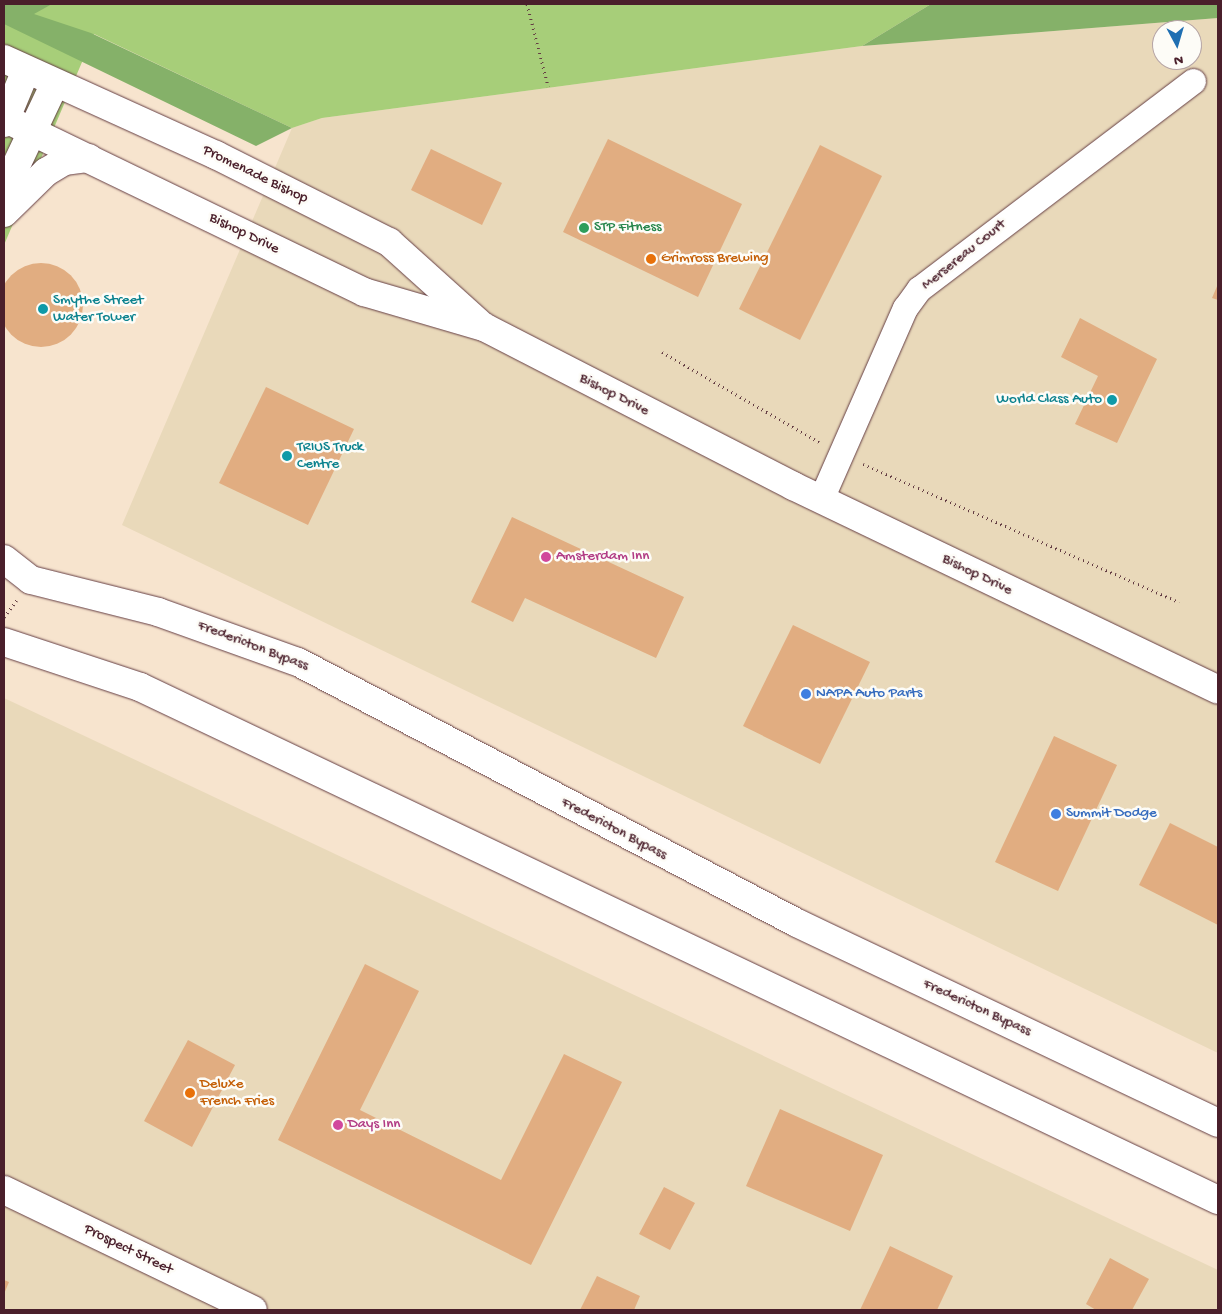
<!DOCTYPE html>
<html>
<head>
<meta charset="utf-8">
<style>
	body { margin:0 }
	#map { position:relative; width:1222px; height:1314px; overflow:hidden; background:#f7e4ce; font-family:"Gochi Hand",sans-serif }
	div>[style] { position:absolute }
	.built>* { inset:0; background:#e9d9ba }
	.green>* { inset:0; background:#a7ce79 }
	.forest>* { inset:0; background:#85b169 }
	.building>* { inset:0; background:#e1ad81 }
	.round { border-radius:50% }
	.path>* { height:3px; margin-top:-1.5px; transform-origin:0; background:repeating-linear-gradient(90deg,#643d43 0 1px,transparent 0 5px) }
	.roads { filter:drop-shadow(0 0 1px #643d43) drop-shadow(0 0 1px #643d43) }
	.street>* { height:25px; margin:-12.5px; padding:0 12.5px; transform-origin:12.5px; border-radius:12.5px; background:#fff }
	.secondary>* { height:28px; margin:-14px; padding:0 14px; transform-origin:14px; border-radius:14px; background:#fff }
	.highway>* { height:28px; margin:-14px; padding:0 14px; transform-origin:14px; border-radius:14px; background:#fff }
	.dots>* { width:14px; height:14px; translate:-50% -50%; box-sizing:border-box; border:2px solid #fdfcf7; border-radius:50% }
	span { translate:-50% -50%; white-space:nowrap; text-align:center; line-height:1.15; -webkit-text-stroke:5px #fdfcf7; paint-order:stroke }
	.street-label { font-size:15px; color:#4a1f2b }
	.leisure-label { font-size:15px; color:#27864d }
	.left { translate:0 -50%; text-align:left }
	.food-label { font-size:15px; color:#c56008 }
	.culture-label { font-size:15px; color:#0d838f }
	.right { translate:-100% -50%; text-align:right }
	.hotel-label { font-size:15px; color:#b23c85 }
	.shop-label { font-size:15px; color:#366cbe }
	.frame { position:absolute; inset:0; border:5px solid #4a1f2b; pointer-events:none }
	.north { position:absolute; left:1152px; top:20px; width:50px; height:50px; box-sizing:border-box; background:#fdfcf7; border:1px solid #b5a4a5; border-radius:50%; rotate:174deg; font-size:14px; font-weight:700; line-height:20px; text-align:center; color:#4a1f2b }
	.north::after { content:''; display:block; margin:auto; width:18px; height:22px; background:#1f6fb2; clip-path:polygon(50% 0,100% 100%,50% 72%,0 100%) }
</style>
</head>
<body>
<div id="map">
	<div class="built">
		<i style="clip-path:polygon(evenodd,1218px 18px,1218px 1053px,122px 525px,292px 128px,322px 118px,862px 46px,1218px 18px,1162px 30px,1192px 30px,1192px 60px,1162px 60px,1162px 30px)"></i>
		<i style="clip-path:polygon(4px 698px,1218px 1270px,1218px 1310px,4px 1310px)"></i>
	</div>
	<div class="green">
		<i style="clip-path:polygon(4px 4px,931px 4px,862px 46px,322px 118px,292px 128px,94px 34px,4px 245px)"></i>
	</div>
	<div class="forest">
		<i style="clip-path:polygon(4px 4px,52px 4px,34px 14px,91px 33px,292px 128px,256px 146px,4px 24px)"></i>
		<i style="clip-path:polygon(931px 4px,1218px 4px,1218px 18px,862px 46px)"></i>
	</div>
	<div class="building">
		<i style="clip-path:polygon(608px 139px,742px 204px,698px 297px,563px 232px)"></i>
		<i style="clip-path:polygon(820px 145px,882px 176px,800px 340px,739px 309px)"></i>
		<i style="clip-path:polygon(431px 149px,502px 183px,482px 225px,411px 190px)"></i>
		<i class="round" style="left:-1px;top:263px;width:84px;height:84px"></i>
		<i style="clip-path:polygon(1218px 284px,1218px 300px,1212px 298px)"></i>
		<i style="clip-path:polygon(1080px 318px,1157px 359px,1117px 443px,1075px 424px,1098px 376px,1061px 357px)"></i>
		<i style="clip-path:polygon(266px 387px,354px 429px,308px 525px,219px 483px)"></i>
		<i style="clip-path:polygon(512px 517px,684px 597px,656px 658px,525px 598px,513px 622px,471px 602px)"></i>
		<i style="clip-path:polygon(793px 625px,870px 662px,820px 764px,743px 726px)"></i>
		<i style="clip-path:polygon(1054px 736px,1117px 765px,1058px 891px,995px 862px)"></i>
		<i style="clip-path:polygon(1170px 823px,1218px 847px,1218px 925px,1139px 885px)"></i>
		<i style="clip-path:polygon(365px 964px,419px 991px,360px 1110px,501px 1180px,564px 1054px,622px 1082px,531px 1265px,278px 1140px)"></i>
		<i style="clip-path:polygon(188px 1040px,235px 1065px,192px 1147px,144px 1121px)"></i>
		<i style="clip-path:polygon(780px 1109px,883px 1155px,850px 1231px,746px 1186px)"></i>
		<i style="clip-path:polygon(664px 1187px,695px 1203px,670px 1250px,639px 1234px)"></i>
		<i style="clip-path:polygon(890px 1246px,953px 1276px,937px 1310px,860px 1310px)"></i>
		<i style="clip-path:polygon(1110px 1258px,1149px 1279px,1132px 1310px,1096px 1310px,1086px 1304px)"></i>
		<i style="clip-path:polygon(597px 1276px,640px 1296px,634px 1310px,580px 1310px)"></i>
		<i style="clip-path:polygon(4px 1280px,9px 1282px,4px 1294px)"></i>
	</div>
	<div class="path">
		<i style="left:527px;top:4px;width:85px;rotate:75.6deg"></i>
		<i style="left:662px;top:352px;width:181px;rotate:29.8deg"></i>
		<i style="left:863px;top:464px;width:345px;rotate:23.6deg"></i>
		<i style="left:4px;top:617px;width:21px;rotate:-53deg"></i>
	</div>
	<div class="roads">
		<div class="street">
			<i style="left:821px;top:499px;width:209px;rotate:-66.3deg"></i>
			<i style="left:905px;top:308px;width:24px;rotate:-54deg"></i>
			<i style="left:919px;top:289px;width:344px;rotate:-37.2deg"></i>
		</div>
		<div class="secondary">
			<i style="left:4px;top:59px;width:233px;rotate:24.4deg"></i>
			<i style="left:216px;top:155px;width:194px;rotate:26.7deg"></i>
			<i style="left:389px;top:242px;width:121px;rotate:42deg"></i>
			<i style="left:4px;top:118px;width:400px;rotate:25.8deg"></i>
			<i style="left:364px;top:292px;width:125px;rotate:16.3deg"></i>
			<i style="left:484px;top:327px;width:348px;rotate:27.2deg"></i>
			<i style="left:793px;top:486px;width:471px;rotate:25.6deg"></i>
			<i style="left:4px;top:123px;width:57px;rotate:-67.5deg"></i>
			<i style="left:4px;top:191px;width:119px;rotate:-64.7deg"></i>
			<i style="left:4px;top:213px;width:59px;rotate:-44.3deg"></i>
			<i style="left:46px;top:172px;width:21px;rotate:-31deg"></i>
			<i style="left:64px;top:161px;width:25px;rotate:-7deg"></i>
			<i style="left:4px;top:1190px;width:276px;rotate:25.7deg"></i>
		</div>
		<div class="highway">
			<i style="left:4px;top:559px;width:34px;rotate:38deg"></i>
			<i style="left:31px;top:580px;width:131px;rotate:14.1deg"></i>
			<i style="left:158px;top:612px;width:149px;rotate:19.7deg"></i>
			<i style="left:298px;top:662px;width:563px;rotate:27.61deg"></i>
			<i style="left:797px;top:923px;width:466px;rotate:25.4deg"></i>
			<i style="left:4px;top:642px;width:143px;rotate:18.3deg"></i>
			<i style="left:140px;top:687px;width:1194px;rotate:25.45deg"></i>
		</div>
	</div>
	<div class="dots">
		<i style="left:584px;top:228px;background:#2e9e5b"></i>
		<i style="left:651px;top:259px;background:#e8710a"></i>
		<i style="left:43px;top:309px;background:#0f9aa8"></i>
		<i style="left:1112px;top:400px;background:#0f9aa8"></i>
		<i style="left:287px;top:456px;background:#0f9aa8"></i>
		<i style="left:546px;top:557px;background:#d1479c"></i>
		<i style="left:806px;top:694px;background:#3f7fe0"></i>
		<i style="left:1056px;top:814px;background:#3f7fe0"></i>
		<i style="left:190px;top:1093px;background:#e8710a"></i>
		<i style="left:338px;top:1125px;background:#d1479c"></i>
	</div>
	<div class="street-label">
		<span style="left:255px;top:175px;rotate:26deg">Promenade Bishop</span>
		<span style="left:244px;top:234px;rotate:26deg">Bishop Drive</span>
		<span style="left:964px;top:255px;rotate:-39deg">Mersereau Court</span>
		<span style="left:614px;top:395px;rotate:27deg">Bishop Drive</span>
		<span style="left:977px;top:575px;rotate:26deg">Bishop Drive</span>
		<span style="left:253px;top:646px;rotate:21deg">Fredericton Bypass</span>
		<span style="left:614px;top:829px;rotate:28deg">Fredericton Bypass</span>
		<span style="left:977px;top:1008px;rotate:25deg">Fredericton Bypass</span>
		<span style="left:128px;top:1250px;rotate:26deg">Prospect Street</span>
	</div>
	<div class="leisure-label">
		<span class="left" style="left:594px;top:228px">STP Fitness</span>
	</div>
	<div class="food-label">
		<span class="left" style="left:661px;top:259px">Grimross Brewing</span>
		<span class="left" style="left:200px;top:1093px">Deluxe<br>French Fries</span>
	</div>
	<div class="culture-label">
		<span class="left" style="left:53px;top:309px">Smythe Street<br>Water Tower</span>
		<span class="right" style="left:1102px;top:400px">World Class Auto</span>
		<span class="left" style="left:297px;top:456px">TRIUS Truck<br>Centre</span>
	</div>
	<div class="hotel-label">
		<span class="left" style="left:556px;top:557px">Amsterdam Inn</span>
		<span class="left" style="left:348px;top:1125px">Days Inn</span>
	</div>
	<div class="shop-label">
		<span class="left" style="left:816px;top:694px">NAPA Auto Parts</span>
		<span class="left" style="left:1066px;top:814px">Summit Dodge</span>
	</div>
	<div class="frame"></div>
	<div class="north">N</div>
</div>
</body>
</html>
